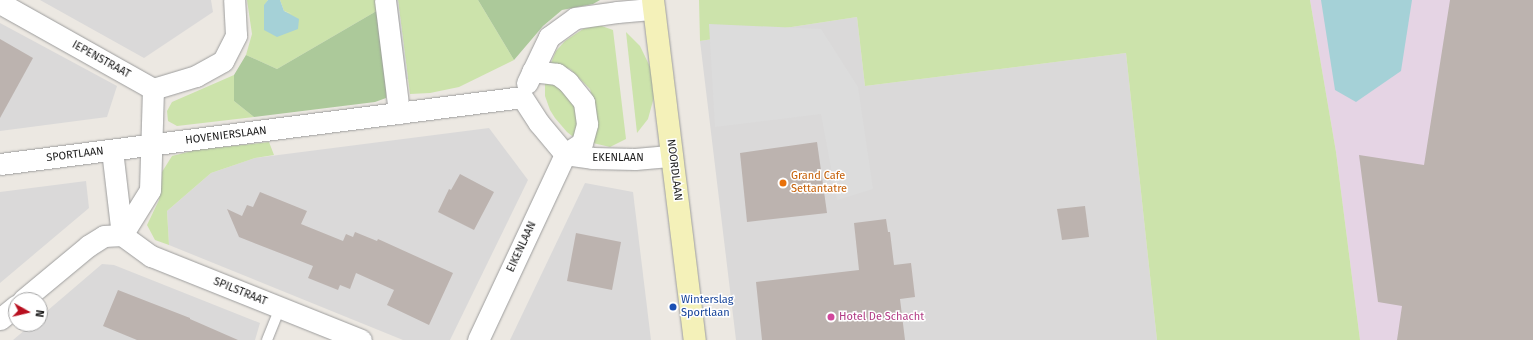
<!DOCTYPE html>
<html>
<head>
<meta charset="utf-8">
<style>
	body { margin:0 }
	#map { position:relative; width:1533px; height:340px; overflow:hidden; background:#ece8e2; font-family:"Fira Sans",sans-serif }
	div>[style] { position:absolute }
	.residential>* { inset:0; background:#dad9d9 }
	.industrial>* { inset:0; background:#e5d4e4 }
	.grass>* { inset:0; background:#cce3ab }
	.forest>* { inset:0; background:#acc99a }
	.parking>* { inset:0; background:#dcdcdc }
	.water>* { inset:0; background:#a5d1d7 }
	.building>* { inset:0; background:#bcb3af }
	.roads { filter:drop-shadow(0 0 1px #9d9d9d) drop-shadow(0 0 1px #9d9d9d) }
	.lane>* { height:10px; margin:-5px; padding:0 5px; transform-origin:5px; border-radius:5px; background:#fff }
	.street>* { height:21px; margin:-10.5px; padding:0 10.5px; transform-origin:10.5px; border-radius:10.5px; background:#fff }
	.secondary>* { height:22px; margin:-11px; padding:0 11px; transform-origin:11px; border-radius:11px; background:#f4f1b9 }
	.dots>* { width:11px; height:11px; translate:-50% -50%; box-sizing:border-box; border:2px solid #fff; border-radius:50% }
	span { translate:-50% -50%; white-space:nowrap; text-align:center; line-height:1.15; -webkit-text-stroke:3px #fff; paint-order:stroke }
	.street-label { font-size:11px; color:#1c1c1c }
	.food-label { font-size:11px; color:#c56008 }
	.left { translate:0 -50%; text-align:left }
	.transit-label { font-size:11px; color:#164399 }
	.hotel-label { font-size:11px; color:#b23c85 }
	.north { position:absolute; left:8px; top:292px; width:40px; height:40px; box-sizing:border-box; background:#fff; border:1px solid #a4a4a4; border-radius:50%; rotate:98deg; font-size:11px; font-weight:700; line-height:16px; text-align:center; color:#1c1c1c }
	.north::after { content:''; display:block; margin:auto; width:14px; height:18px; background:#b80f1f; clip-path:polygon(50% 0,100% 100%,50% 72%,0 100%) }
</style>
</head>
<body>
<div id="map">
	<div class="residential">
		<i style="clip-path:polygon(40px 0,211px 0,213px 12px,144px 58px)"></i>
		<i style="clip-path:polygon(857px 17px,865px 86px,1126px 53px,1157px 340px,736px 340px,700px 41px)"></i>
		<i style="clip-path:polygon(0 23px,117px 86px,107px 117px,0 131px)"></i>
		<i style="clip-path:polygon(489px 128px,528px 180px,450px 340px,403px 340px,169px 245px,167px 211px,211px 173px,255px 158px)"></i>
		<i style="clip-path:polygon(86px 181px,89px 208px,0 283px,0 192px)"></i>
		<i style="clip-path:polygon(585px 183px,633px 192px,651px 340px,510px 340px)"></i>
		<i style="clip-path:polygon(102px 264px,114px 265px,260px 323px,255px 340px,13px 340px,32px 324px,40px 324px,40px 317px)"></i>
	</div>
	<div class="industrial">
		<i style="clip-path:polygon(1310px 0,1533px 0,1533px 340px,1360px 340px,1336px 152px)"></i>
	</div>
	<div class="grass">
		<i style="clip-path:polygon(247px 0,268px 0,264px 6px,293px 14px,284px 11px,280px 0,378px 0,380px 9px,277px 69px,246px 55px,252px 34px)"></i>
		<i style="clip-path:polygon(398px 0,478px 0,514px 60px,459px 87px,430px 93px,410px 94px)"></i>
		<i style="clip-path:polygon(699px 0,1310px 0,1336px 152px,1360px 340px,1157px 340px,1126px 53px,865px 86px,857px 17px,700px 41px)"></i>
		<i style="clip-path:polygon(599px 25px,613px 30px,626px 139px,610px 147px,593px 143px,596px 111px,590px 89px,570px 69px,551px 63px,556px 51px,565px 41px,583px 29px)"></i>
		<i style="clip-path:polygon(626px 32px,640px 46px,652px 71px,654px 97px,648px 119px,637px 133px)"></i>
		<i style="clip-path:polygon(234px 75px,234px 101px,254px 117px,177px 126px,168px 121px,167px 111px,172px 102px)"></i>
		<i style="clip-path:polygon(545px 79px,557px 84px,580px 114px,576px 139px,567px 132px,555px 118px,550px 110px,545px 96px)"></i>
		<i style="clip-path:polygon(269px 142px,274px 155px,255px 158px,211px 173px,167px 211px,169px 245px,155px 240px,147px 225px,159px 200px,162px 172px,172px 156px,196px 150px)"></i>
	</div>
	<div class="forest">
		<i style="clip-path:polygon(478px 0,600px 0,593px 4px,562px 10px,543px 26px,514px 60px)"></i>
		<i style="clip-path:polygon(380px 9px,388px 75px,386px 98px,375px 102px,254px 117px,234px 101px,234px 75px,246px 55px,277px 69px)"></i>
	</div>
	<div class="parking">
		<i style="clip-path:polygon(389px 0,398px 0,408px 79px,399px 80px)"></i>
		<i style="clip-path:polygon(709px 24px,821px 29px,858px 87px,873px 189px,837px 200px,821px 114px,715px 127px)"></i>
	</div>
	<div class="water">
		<i style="clip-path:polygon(268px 0,280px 0,284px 11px,299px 19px,298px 29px,277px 37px,264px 30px,264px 5px)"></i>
		<i style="clip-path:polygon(1321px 0,1412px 0,1401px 71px,1356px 102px,1335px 90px)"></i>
	</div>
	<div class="building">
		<i style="clip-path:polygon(1450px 0,1533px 0,1533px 340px,1397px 340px,1402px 306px,1378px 302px,1359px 155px,1424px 165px)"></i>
		<i style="clip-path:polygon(0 39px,33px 58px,0 118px)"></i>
		<i style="clip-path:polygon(817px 142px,827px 213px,747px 222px,740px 153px)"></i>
		<i style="clip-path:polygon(460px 174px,494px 192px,474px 230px,438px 212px,449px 189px,451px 190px)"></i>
		<i style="clip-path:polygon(260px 192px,307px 211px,301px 224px,343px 241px,346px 234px,353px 237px,355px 232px,377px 241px,378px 239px,453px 273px,429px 325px,387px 305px,394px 290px,356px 273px,350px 289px,340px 285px,338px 290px,308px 278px,313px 266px,239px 237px,227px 209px,242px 216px,247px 205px,253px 207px)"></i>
		<i style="clip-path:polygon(1085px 206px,1089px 237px,1062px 240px,1057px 209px)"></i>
		<i style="clip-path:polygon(886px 219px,888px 232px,890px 232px,894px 265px,911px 263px,915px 297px,900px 299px,905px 340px,762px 340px,756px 282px,859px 270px,854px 223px)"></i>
		<i style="clip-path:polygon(576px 233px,621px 242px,612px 290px,567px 281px)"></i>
		<i style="clip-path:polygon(118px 290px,190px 318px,190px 319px,238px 340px,137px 340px,103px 326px)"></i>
	</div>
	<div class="roads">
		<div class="lane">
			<i style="left:267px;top:340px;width:35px;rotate:-68deg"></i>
		</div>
		<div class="street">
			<i style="left:385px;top:0;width:114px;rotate:82.9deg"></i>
			<i style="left:0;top:3px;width:176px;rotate:29.3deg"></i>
			<i style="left:527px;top:83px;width:51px;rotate:-64.4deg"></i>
			<i style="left:549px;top:37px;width:32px;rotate:-36deg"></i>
			<i style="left:575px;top:18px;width:42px;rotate:-8.1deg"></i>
			<i style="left:617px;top:12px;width:37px;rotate:-5deg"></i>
			<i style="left:153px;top:89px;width:45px;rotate:-16.8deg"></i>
			<i style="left:196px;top:76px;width:31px;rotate:-29deg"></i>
			<i style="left:223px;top:61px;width:29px;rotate:-63deg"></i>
			<i style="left:236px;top:35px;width:35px;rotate:-93deg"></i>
			<i style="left:522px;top:97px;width:31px;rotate:57deg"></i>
			<i style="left:539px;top:123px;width:40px;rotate:50deg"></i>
			<i style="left:112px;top:150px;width:86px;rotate:83.3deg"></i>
			<i style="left:565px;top:154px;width:27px;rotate:8deg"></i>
			<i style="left:592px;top:158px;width:43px;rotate:1.3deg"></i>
			<i style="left:635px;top:159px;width:37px;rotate:-5deg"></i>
			<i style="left:0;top:164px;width:526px;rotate:-7.31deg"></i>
			<i style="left:122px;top:235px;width:36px;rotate:36deg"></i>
			<i style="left:151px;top:256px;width:226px;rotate:21.8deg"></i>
			<i style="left:122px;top:235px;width:53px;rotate:-58.1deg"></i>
			<i style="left:150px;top:190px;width:101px;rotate:-88.3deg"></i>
			<i style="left:23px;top:300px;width:85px;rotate:-39.7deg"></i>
			<i style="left:88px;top:246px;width:19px;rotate:-32deg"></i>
			<i style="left:104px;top:236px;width:18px;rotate:-3deg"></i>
			<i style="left:0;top:319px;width:21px;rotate:-39deg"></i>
			<i style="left:478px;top:340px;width:205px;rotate:-64.9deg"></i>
			<i style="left:565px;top:154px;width:20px;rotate:-33deg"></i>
			<i style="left:582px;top:143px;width:20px;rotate:-75deg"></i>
			<i style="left:587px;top:124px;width:22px;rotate:-98deg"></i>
			<i style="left:584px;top:102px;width:26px;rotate:-129deg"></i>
			<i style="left:568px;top:82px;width:14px;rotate:-144deg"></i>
			<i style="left:557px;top:74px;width:25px;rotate:-173deg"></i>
		</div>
		<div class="secondary">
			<i style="left:653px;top:0;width:343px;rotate:83deg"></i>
		</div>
	</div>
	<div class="dots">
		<i style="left:783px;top:183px;background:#e8710a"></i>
		<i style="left:673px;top:307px;background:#1a4fb4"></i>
		<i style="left:831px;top:317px;background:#d1479c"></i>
	</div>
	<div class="street-label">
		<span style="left:101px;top:60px;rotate:29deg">IEPENSTRAAT</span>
		<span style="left:226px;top:136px;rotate:-7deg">HOVENIERSLAAN</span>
		<span style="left:75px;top:155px;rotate:-7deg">SPORTLAAN</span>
		<span style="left:618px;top:158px">EKENLAAN</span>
		<span style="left:674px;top:170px;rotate:83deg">NOORDLAAN</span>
		<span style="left:522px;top:247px;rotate:-65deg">EIKENLAAN</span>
		<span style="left:240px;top:292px;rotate:22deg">SPILSTRAAT</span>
	</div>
	<div class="food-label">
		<span class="left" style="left:791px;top:183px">Grand Cafe<br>Settantatre</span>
	</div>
	<div class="transit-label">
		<span class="left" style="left:681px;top:307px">Winterslag<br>Sportlaan</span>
	</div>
	<div class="hotel-label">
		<span class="left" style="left:839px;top:317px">Hotel De Schacht</span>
	</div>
	<div class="north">N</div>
</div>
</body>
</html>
